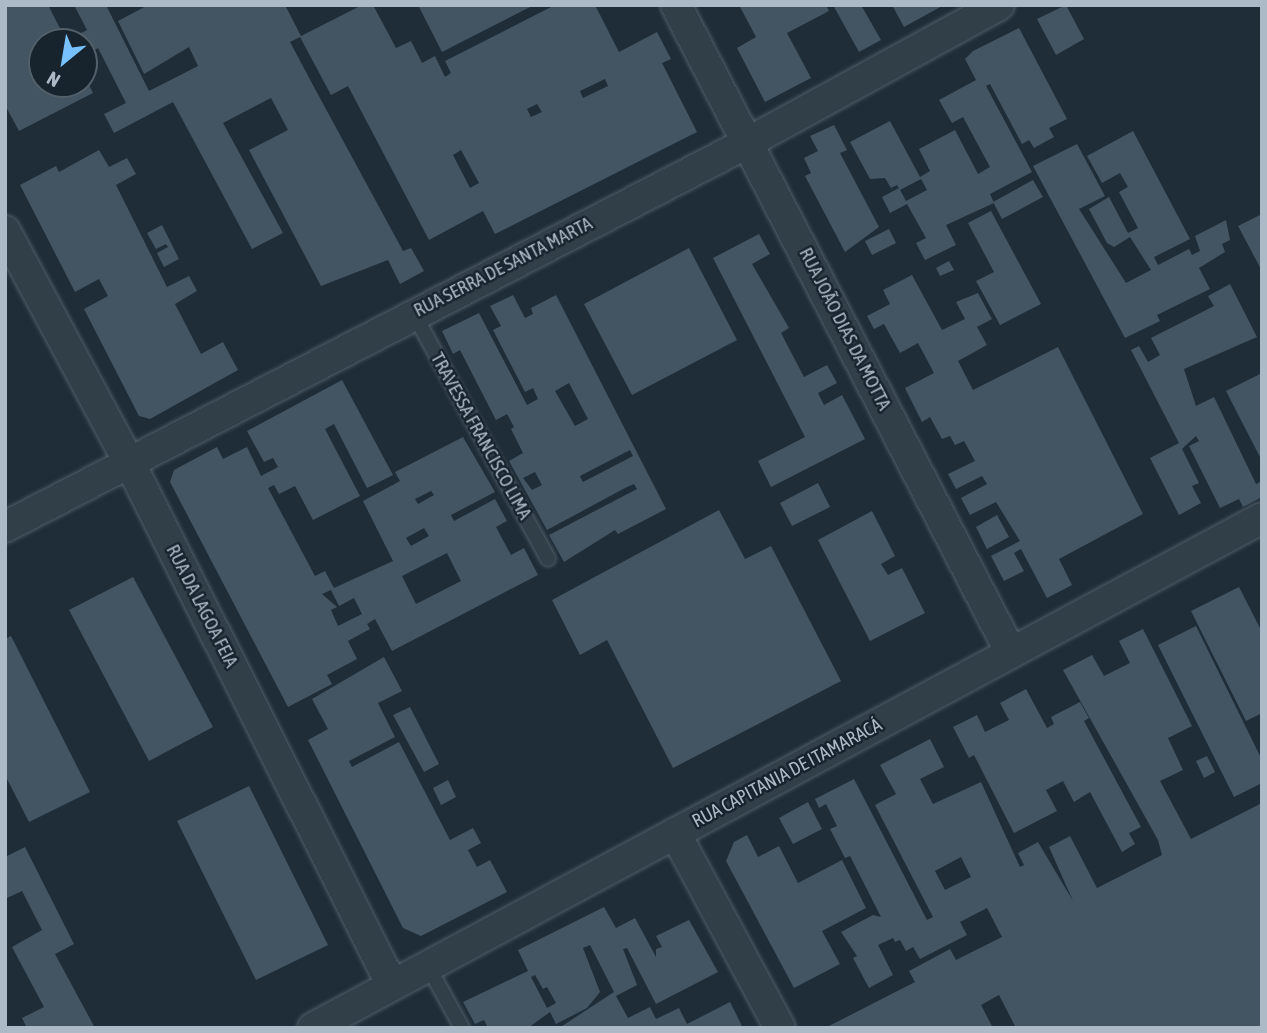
<!DOCTYPE html>
<html>
<head>
<meta charset="utf-8">
<style>
	body { margin:0 }
	#map { position:relative; width:1267px; height:1033px; overflow:hidden; background:#1e2d38; font-family:"Asap Condensed",sans-serif }
	div>[style] { position:absolute }
	.building>* { inset:0; background:#435563 }
	.roads { filter:drop-shadow(0 0 2px #4f5d67) drop-shadow(0 0 2px #4f5d67) }
	.lane>* { height:14px; margin:-7px; padding:0 7px; transform-origin:7px; border-radius:7px; background:#313f49 }
	.street>* { height:30px; margin:-15px; padding:0 15px; transform-origin:15px; border-radius:15px; background:#313f49 }
	span { translate:-50% -50%; white-space:nowrap; text-align:center; line-height:1.15; -webkit-text-stroke:5px #17242d; paint-order:stroke }
	.street-label { font-size:19px; color:#abbac6 }
	.frame { position:absolute; inset:0; border:7px solid #abbac6; pointer-events:none }
	.north { position:absolute; left:28px; top:28px; width:70px; height:70px; box-sizing:border-box; background:#17242d; border:2px solid #52606a; border-radius:50%; rotate:210deg; font-size:19px; font-weight:700; line-height:28px; text-align:center; color:#abbac6 }
	.north::after { content:''; display:block; margin:auto; width:24px; height:32px; background:#77c1ff; clip-path:polygon(50% 0,100% 100%,50% 72%,0 100%) }
</style>
</head>
<body>
<div id="map">
	<div class="building">
		<i style="clip-path:polygon(5px 5px,48px 5px,67px 42px,42px 42px,42px 84px,84px 84px,84px 75px,93px 93px,19px 131px,5px 105px)"></i>
		<i style="clip-path:polygon(evenodd,74px 5px,106px 5px,149px 91px,198px 66px,189px 47px,144px 74px,118px 21px,148px 5px,285px 5px,301px 36px,362px 5px,373px 5px,396px 48px,411px 41px,422px 63px,435px 56px,445px 77px,451px 73px,445px 61px,555px 5px,595px 5px,619px 52px,657px 32px,671px 59px,662px 63px,697px 132px,495px 234px,483px 211px,429px 240px,348px 86px,331px 95px,300px 37px,290px 42px,314px 87px,403px 251px,411px 248px,424px 271px,400px 284px,388px 260px,321px 286px,249px 150px,288px 130px,271px 98px,223px 123px,283px 233px,252px 249px,173px 102px,114px 133px,104px 114px,126px 103px,98px 48px,87px 55px,77px 35px,87px 30px,74px 5px,605px 79px,608px 86px,583px 98px,580px 91px,605px 79px,74px 5px,537px 104px,542px 112px,531px 117px,527px 109px,537px 104px,74px 5px,461px 150px,479px 183px,470px 188px,453px 155px,461px 150px)"></i>
		<i style="clip-path:polygon(418px 5px,534px 5px,442px 52px)"></i>
		<i style="clip-path:polygon(739px 5px,826px 5px,829px 11px,787px 33px,811px 78px,765px 102px,737px 48px,756px 37px)"></i>
		<i style="clip-path:polygon(833px 5px,861px 5px,881px 40px,859px 52px)"></i>
		<i style="clip-path:polygon(892px 5px,944px 5px,904px 27px)"></i>
		<i style="clip-path:polygon(1066px 5px,1084px 39px,1056px 55px,1037px 19px)"></i>
		<i style="clip-path:polygon(1019px 28px,1067px 119px,1049px 128px,1054px 137px,1034px 148px,1029px 140px,1022px 144px,990px 84px,986px 86px,1032px 172px,990px 194px,994px 203px,946px 225px,956px 245px,925px 260px,916px 243px,926px 238px,907px 204px,890px 213px,882px 197px,899px 188px,906px 201px,927px 190px,921px 179px,900px 190px,897px 185px,891px 188px,885px 178px,870px 179px,850px 142px,890px 121px,920px 177px,930px 171px,919px 149px,955px 130px,978px 174px,990px 167px,963px 117px,952px 123px,939px 100px,976px 80px,965px 59px,973px 51px)"></i>
		<i style="clip-path:polygon(834px 125px,847px 150px,840px 153px,879px 227px,845px 252px,805px 176px,811px 173px,804px 158px,818px 151px,810px 136px)"></i>
		<i style="clip-path:polygon(1133px 131px,1190px 239px,1154px 257px,1158px 265px,1189px 249px,1192px 255px,1200px 251px,1195px 236px,1226px 220px,1230px 240px,1222px 244px,1225px 252px,1199px 268px,1210px 289px,1157px 315px,1160px 321px,1125px 338px,1033px 166px,1077px 144px,1105px 196px,1079px 209px,1126px 283px,1151px 270px,1130px 237px,1114px 247px,1107px 243px,1089px 209px,1109px 197px,1128px 233px,1138px 228px,1119px 192px,1128px 187px,1120px 173px,1102px 183px,1087px 156px)"></i>
		<i style="clip-path:polygon(99px 150px,109px 167px,127px 158px,136px 174px,116px 185px,167px 287px,189px 276px,197px 291px,175px 304px,201px 354px,223px 342px,238px 370px,150px 419px,139px 416px,84px 309px,108px 296px,99px 279px,75px 292px,20px 185px,56px 166px,59px 172px)"></i>
		<i style="clip-path:polygon(1033px 180px,1043px 197px,1002px 219px,993px 202px)"></i>
		<i style="clip-path:polygon(991px 211px,1041px 304px,1000px 325px,976px 281px,994px 272px,968px 223px)"></i>
		<i style="clip-path:polygon(1262px 214px,1262px 271px,1238px 226px)"></i>
		<i style="clip-path:polygon(162px 225px,179px 259px,164px 267px,157px 253px,168px 247px,166px 244px,156px 249px,147px 233px)"></i>
		<i style="clip-path:polygon(889px 229px,896px 243px,872px 255px,865px 241px)"></i>
		<i style="clip-path:polygon(759px 234px,770px 254px,752px 264px,789px 328px,781px 333px,804px 377px,827px 365px,837px 383px,818px 393px,824px 405px,842px 395px,865px 439px,771px 487px,758px 461px,805px 437px,713px 258px)"></i>
		<i style="clip-path:polygon(689px 248px,737px 340px,632px 395px,584px 304px)"></i>
		<i style="clip-path:polygon(949px 261px,954px 270px,940px 276px,936px 268px)"></i>
		<i style="clip-path:polygon(912px 275px,942px 330px,965px 319px,956px 302px,978px 293px,992px 319px,977px 327px,987px 345px,958px 361px,973px 390px,1058px 347px,1143px 514px,1059px 559px,1072px 585px,1047px 598px,1021px 549px,1014px 553px,1024px 571px,1004px 581px,991px 556px,1020px 541px,996px 502px,970px 515px,961px 498px,987px 484px,982px 476px,956px 489px,948px 474px,975px 461px,964px 441px,955px 445px,950px 436px,942px 439px,930px 417px,922px 422px,905px 388px,934px 373px,918px 343px,900px 353px,884px 324px,874px 329px,867px 316px,890px 304px,883px 290px)"></i>
		<i style="clip-path:polygon(1230px 284px,1257px 337px,1184px 369px,1196px 406px,1214px 397px,1256px 484px,1262px 481px,1262px 497px,1243px 507px,1239px 499px,1220px 508px,1189px 446px,1199px 441px,1196px 436px,1182px 449px,1199px 483px,1192px 486px,1201px 503px,1179px 515px,1150px 458px,1179px 443px,1131px 350px,1139px 346px,1148px 362px,1160px 355px,1151px 338px,1214px 306px,1208px 296px)"></i>
		<i style="clip-path:polygon(evenodd,513px 295px,525px 318px,533px 314px,531px 308px,556px 295px,666px 509px,618px 534px,615px 530px,564px 562px,549px 535px,637px 489px,634px 484px,625px 488px,547px 530px,509px 461px,523px 453px,511px 429px,514px 427px,507px 414px,496px 420px,460px 350px,453px 354px,442px 331px,479px 313px,527px 405px,538px 399px,533px 388px,525px 392px,493px 330px,501px 326px,490px 306px,513px 295px,569px 383px,588px 419px,575px 426px,555px 391px,569px 383px,513px 295px,630px 450px,633px 456px,583px 482px,580px 476px,630px 450px,513px 295px,535px 472px,542px 485px,532px 490px,523px 478px,535px 472px)"></i>
		<i style="clip-path:polygon(1262px 373px,1262px 461px,1226px 391px)"></i>
		<i style="clip-path:polygon(evenodd,342px 380px,393px 475px,367px 488px,334px 424px,325px 429px,360px 496px,313px 520px,295px 486px,279px 494px,274px 485px,268px 488px,315px 576px,325px 571px,334px 588px,393px 561px,363px 501px,400px 481px,395px 472px,463px 437px,495px 492px,451px 515px,454px 521px,495px 499px,507px 521px,496px 527px,511px 555px,524px 548px,538px 575px,392px 651px,375px 619px,367px 624px,370px 629px,348px 641px,357px 659px,327px 675px,332px 684px,288px 707px,170px 482px,174px 470px,217px 447px,223px 459px,247px 447px,261px 476px,278px 467px,273px 458px,264px 462px,247px 431px,342px 380px,431px 491px,434px 495px,418px 504px,415px 499px,431px 491px,342px 380px,424px 528px,429px 536px,411px 546px,406px 538px,424px 528px,342px 380px,447px 553px,461px 581px,416px 604px,402px 576px,447px 553px,342px 380px,331px 590px,339px 606px,354px 598px,362px 614px,338px 626px,331px 610px,337px 607px,322px 594px,331px 590px)"></i>
		<i style="clip-path:polygon(818px 483px,830px 507px,792px 526px,780px 503px)"></i>
		<i style="clip-path:polygon(719px 510px,745px 559px,771px 546px,841px 681px,673px 768px,607px 640px,580px 655px,552px 600px)"></i>
		<i style="clip-path:polygon(872px 511px,895px 556px,881px 564px,888px 575px,902px 568px,925px 613px,870px 641px,818px 540px)"></i>
		<i style="clip-path:polygon(997px 515px,1009px 537px,987px 549px,976px 527px)"></i>
		<i style="clip-path:polygon(133px 577px,213px 727px,149px 761px,69px 610px)"></i>
		<i style="clip-path:polygon(1239px 587px,1262px 632px,1262px 713px,1246px 721px,1191px 611px)"></i>
		<i style="clip-path:polygon(1196px 626px,1262px 760px,1262px 783px,1234px 797px,1158px 645px)"></i>
		<i style="clip-path:polygon(evenodd,1143px 629px,1192px 726px,1168px 738px,1183px 770px,1160px 781px,1191px 839px,1262px 803px,1262px 1028px,1016px 1028px,999px 995px,981px 1005px,993px 1028px,825px 1028px,915px 982px,909px 971px,950px 949px,956px 960px,1002px 937px,987px 908px,960px 922px,967px 935px,920px 959px,913px 947px,906px 951px,900px 940px,895px 942px,893px 938px,878px 945px,893px 975px,869px 988px,853px 958px,857px 956px,841px 932px,873px 915px,881px 917px,850px 856px,845px 858px,830px 829px,837px 826px,826px 804px,819px 808px,815px 799px,854px 779px,927px 920px,933px 917px,875px 805px,896px 794px,880px 765px,930px 739px,944px 767px,920px 779px,933px 804px,981px 782px,1020px 867px,1024px 865px,1018px 853px,1038px 842px,1073px 901px,1049px 847px,1070px 836px,1097px 888px,1162px 855px,1158px 840px,1063px 670px,1092px 655px,1104px 676px,1130px 663px,1119px 641px,1143px 629px,961px 857px,971px 877px,945px 890px,935px 871px,961px 857px)"></i>
		<i style="clip-path:polygon(11px 636px,90px 792px,29px 822px,5px 775px,5px 639px)"></i>
		<i style="clip-path:polygon(384px 657px,402px 691px,378px 703px,395px 737px,349px 761px,352px 767px,399px 742px,450px 840px,473px 828px,481px 843px,468px 850px,477px 867px,490px 860px,507px 892px,421px 936px,403px 928px,308px 740px,328px 729px,312px 699px)"></i>
		<i style="clip-path:polygon(1026px 689px,1047px 728px,1054px 724px,1051px 717px,1080px 702px,1089px 718px,1084px 721px,1141px 827px,1129px 833px,1135px 844px,1122px 852px,1090px 792px,1074px 802px,1063px 781px,1046px 790px,1057px 811px,1014px 833px,974px 755px,969px 758px,953px 727px,977px 715px,985px 732px,1009px 720px,1000px 703px)"></i>
		<i style="clip-path:polygon(410px 707px,439px 764px,424px 772px,393px 715px)"></i>
		<i style="clip-path:polygon(1207px 756px,1215px 772px,1204px 778px,1196px 761px)"></i>
		<i style="clip-path:polygon(448px 780px,456px 797px,441px 805px,433px 788px)"></i>
		<i style="clip-path:polygon(249px 786px,328px 945px,256px 980px,177px 821px)"></i>
		<i style="clip-path:polygon(808px 802px,822px 829px,793px 844px,779px 818px)"></i>
		<i style="clip-path:polygon(747px 835px,758px 857px,779px 846px,798px 883px,842px 860px,866px 908px,822px 931px,840px 964px,794px 988px,726px 861px,734px 842px)"></i>
		<i style="clip-path:polygon(25px 847px,74px 944px,55px 954px,95px 1028px,27px 1028px,22px 1018px,44px 1007px,12px 947px,42px 930px,22px 891px,5px 899px,5px 857px)"></i>
		<i style="clip-path:polygon(evenodd,604px 907px,616px 928px,635px 918px,656px 957px,656px 949px,662px 947px,656px 936px,689px 920px,718px 972px,656px 1004px,627px 948px,623px 949px,637px 985px,616px 996px,628px 1018px,650px 1007px,656px 1019px,679px 1008px,687px 1024px,730px 1002px,743px 1028px,559px 1028px,614px 992px,590px 945px,583px 948px,600px 992px,587px 1008px,556px 1024px,550px 1012px,528px 1028px,488px 1028px,484px 1020px,475px 1024px,463px 1002px,528px 971px,518px 950px,604px 907px,535px 975px,543px 989px,547px 987px,556px 1003px,547px 1008px,531px 977px,535px 975px)"></i>
	</div>
	<div class="roads">
		<div class="lane">
			<i style="left:414px;top:314px;width:279px;rotate:61.3deg"></i>
			<i style="left:428px;top:966px;width:71px;rotate:61.3deg"></i>
		</div>
		<div class="street">
			<i style="left:676px;top:5px;width:729px;rotate:62.66deg"></i>
			<i style="left:5px;top:231px;width:262px;rotate:61.8deg"></i>
			<i style="left:129px;top:462px;width:585px;rotate:63.3deg"></i>
			<i style="left:5px;top:527px;width:838px;rotate:-27.36deg"></i>
			<i style="left:749px;top:142px;width:285px;rotate:-28.7deg"></i>
			<i style="left:675px;top:833px;width:221px;rotate:61.7deg"></i>
			<i style="left:313px;top:1028px;width:1077px;rotate:-28.25deg"></i>
		</div>
	</div>
	<div class="street-label">
		<span style="left:503px;top:267px;rotate:-27deg">RUA SERRA DE SANTA MARTA</span>
		<span style="left:845px;top:329px;rotate:63deg">RUA JOÃO DIAS DA MOTTA</span>
		<span style="left:481px;top:436px;rotate:61deg">TRAVESSA FRANCISCO LIMA</span>
		<span style="left:202px;top:606px;rotate:63deg">RUA DA LAGOA FEIA</span>
		<span style="left:787px;top:773px;rotate:-28deg">RUA CAPITANIA DE ITAMARACÁ</span>
	</div>
	<div class="frame"></div>
	<div class="north">N</div>
</div>
</body>
</html>
